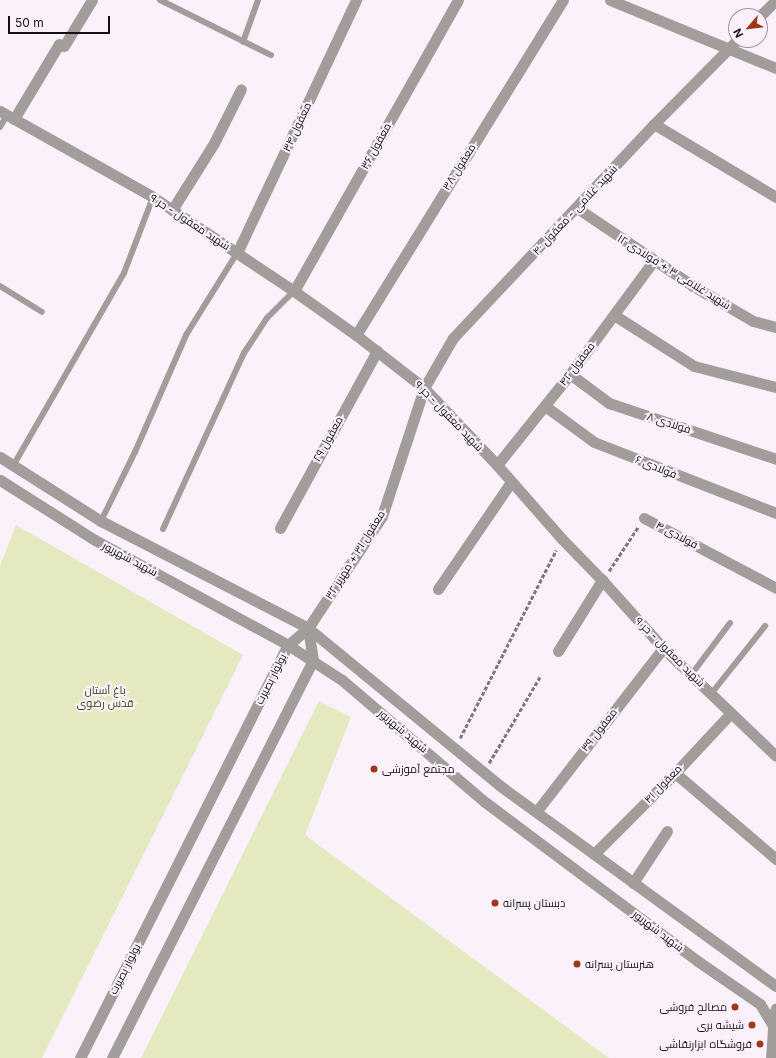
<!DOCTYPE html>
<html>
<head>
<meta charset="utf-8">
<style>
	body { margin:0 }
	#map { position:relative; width:776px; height:1058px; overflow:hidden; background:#faf1fb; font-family:Inter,Cairo,sans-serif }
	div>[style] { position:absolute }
	.green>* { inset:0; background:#e4e9c0 }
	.path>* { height:2.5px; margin-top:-1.25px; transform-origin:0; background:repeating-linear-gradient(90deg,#7d787e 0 4px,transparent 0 6px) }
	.service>* { height:6px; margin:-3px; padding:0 3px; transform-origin:3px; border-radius:3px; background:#a29d9b }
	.minor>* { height:11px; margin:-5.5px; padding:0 5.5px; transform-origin:5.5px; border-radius:5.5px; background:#a29d9b }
	.tertiary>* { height:11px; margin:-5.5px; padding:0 5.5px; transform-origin:5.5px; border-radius:5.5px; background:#a29d9b }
	.dots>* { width:11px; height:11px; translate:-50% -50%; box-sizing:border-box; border:2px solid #faf1fb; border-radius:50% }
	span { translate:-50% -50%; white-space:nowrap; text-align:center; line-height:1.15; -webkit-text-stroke:4px #faf1fb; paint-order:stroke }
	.street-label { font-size:11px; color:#131114 }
	.park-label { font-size:11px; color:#3e4211 }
	.poi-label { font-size:11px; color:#131114 }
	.left { translate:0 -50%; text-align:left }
	.right { translate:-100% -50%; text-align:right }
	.north { position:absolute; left:728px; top:8px; width:40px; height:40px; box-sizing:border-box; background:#faf1fb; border:1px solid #9e979f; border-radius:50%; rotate:242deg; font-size:11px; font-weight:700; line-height:16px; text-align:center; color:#131114 }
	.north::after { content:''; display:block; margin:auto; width:14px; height:18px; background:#9e3619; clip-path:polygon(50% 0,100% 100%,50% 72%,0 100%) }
	.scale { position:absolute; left:8px; top:16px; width:102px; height:18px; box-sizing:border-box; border:2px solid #131114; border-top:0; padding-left:5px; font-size:12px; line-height:14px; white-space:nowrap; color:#131114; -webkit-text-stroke:3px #faf1fb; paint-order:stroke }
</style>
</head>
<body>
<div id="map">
	<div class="green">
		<i style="clip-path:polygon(16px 525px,243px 655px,42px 1058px,0 1058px,0 566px)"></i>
		<i style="clip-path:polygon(319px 701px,351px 717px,305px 835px,609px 1058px,141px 1058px)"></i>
	</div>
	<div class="path">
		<i style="left:609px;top:571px;width:53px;rotate:-56.6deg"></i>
		<i style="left:460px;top:738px;width:211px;rotate:-62.9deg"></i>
		<i style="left:489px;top:763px;width:102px;rotate:-59.4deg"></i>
	</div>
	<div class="service">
		<i style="left:160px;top:0;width:124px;rotate:26.4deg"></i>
		<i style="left:243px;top:42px;width:45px;rotate:-70.3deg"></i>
		<i style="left:0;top:127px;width:14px;rotate:-60deg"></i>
		<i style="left:0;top:286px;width:49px;rotate:31.8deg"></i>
		<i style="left:13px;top:466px;width:223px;rotate:-60.1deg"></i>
		<i style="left:124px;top:273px;width:81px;rotate:-69.1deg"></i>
		<i style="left:101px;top:521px;width:77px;rotate:-63.8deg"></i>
		<i style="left:135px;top:452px;width:128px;rotate:-66.4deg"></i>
		<i style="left:186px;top:335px;width:97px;rotate:-58.1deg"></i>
		<i style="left:163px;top:529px;width:194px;rotate:-65.3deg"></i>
		<i style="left:244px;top:353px;width:42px;rotate:-56.7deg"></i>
		<i style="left:267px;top:318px;width:38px;rotate:-45deg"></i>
		<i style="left:691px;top:675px;width:65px;rotate:-53.1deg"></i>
		<i style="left:711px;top:694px;width:87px;rotate:-51.5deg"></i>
	</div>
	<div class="minor">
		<i style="left:610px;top:0;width:179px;rotate:22.3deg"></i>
		<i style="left:760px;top:16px;width:23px;rotate:-45deg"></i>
		<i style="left:0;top:111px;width:176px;rotate:29.3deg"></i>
		<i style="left:153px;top:197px;width:169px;rotate:33.7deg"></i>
		<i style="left:294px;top:291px;width:76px;rotate:35.4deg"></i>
		<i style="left:356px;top:335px;width:86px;rotate:37.9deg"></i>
		<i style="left:424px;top:388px;width:106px;rotate:46.5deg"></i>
		<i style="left:497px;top:465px;width:98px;rotate:48.7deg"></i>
		<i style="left:562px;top:539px;width:57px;rotate:45.7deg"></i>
		<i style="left:602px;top:580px;width:91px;rotate:48.1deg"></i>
		<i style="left:663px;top:648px;width:156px;rotate:43.7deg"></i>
		<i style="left:14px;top:119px;width:87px;rotate:-59deg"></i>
		<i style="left:59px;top:44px;width:5px;rotate:22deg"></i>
		<i style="left:64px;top:46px;width:54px;rotate:-58.7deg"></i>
		<i style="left:654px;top:124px;width:142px;rotate:30.9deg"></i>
		<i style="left:577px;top:208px;width:140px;rotate:33.9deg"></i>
		<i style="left:693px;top:286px;width:69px;rotate:30.3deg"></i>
		<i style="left:753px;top:321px;width:24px;rotate:15deg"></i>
		<i style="left:172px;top:210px;width:79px;rotate:-57.9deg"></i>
		<i style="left:214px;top:143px;width:60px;rotate:-63.4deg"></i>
		<i style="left:237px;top:253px;width:280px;rotate:-64.8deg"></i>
		<i style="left:294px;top:291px;width:334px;rotate:-60.6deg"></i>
		<i style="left:614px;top:315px;width:95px;rotate:32.5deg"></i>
		<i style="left:694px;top:366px;width:85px;rotate:14.4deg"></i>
		<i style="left:356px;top:335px;width:394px;rotate:-58.3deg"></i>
		<i style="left:570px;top:374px;width:49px;rotate:36.6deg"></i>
		<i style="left:609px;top:403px;width:176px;rotate:18.5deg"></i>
		<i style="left:545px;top:406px;width:61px;rotate:36.3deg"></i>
		<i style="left:594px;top:442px;width:195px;rotate:21.3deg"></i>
		<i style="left:497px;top:465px;width:117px;rotate:-51.3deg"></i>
		<i style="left:570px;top:374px;width:142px;rotate:-53.6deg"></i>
		<i style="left:644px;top:518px;width:149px;rotate:27.9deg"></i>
		<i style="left:280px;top:528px;width:202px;rotate:-61.3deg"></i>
		<i style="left:438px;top:589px;width:130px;rotate:-55.7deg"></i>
		<i style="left:558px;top:651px;width:84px;rotate:-58.2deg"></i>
		<i style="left:675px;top:773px;width:133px;rotate:40.4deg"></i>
		<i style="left:536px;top:812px;width:207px;rotate:-52.2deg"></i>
		<i style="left:594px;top:854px;width:115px;rotate:-45deg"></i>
		<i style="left:675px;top:773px;width:82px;rotate:-47deg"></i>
		<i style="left:633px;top:883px;width:62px;rotate:-56.8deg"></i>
		<i style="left:80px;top:1058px;width:462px;rotate:-63.3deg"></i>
		<i style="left:288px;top:645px;width:26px;rotate:-40deg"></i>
		<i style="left:308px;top:628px;width:134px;rotate:-56.5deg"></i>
		<i style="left:382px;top:516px;width:135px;rotate:-71.8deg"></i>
		<i style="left:424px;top:388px;width:58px;rotate:-59.9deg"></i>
		<i style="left:453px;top:338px;width:294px;rotate:-46.8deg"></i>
		<i style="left:654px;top:124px;width:118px;rotate:-45.3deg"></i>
		<i style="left:112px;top:1058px;width:446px;rotate:-63.2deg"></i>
		<i style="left:313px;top:660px;width:32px;rotate:-99deg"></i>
		<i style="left:771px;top:1058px;width:32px;rotate:-86deg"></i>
	</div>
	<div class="tertiary">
		<i style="left:0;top:457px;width:120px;rotate:32.4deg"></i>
		<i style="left:101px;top:521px;width:233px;rotate:27.3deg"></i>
		<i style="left:308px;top:628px;width:247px;rotate:39.4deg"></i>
		<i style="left:499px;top:785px;width:342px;rotate:36deg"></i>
		<i style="left:0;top:480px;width:112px;rotate:32.3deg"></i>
		<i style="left:95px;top:540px;width:220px;rotate:28.5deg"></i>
		<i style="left:288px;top:645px;width:64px;rotate:32.9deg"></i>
		<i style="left:342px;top:680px;width:188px;rotate:40.5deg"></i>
		<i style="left:485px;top:802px;width:267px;rotate:36.8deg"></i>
		<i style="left:699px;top:962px;width:74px;rotate:34.5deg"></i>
		<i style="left:760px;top:1004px;width:26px;rotate:59deg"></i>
		<i style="left:773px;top:1027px;width:9px;rotate:-90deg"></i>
		<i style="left:773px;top:1018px;width:10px;rotate:-73deg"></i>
	</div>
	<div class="dots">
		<i style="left:374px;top:769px;background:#9e3619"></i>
		<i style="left:495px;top:903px;background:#9e3619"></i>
		<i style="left:577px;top:964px;background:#9e3619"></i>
		<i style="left:735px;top:1007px;background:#9e3619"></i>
		<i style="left:752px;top:1025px;background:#9e3619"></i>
		<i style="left:760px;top:1044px;background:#9e3619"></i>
	</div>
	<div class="street-label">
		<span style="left:297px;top:127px;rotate:-65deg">معقول ۳۴</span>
		<span style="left:376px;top:146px;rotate:-61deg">معقول ۳۶</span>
		<span style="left:459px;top:167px;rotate:-58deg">معقول ۳۸</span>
		<span style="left:575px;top:210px;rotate:-47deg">شهید غلامی - معقول ۴۰</span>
		<span style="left:190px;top:222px;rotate:33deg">شهید معقول - حر ۹</span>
		<span style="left:674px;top:272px;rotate:32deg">شهید غلامی ۳ + فولادی ۱۲</span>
		<span style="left:577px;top:364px;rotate:-53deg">معقول ۴۲</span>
		<span style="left:449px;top:416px;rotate:46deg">شهید معقول - حر ۹</span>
		<span style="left:669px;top:423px;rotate:18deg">فولادی ۸</span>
		<span style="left:328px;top:439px;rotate:-61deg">معقول ۲۹</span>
		<span style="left:656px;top:467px;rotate:22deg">فولادی ۶</span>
		<span style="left:677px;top:535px;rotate:28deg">فولادی ۴</span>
		<span style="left:355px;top:555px;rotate:-58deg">معقول ۳۱ + مهریز ۳۲</span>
		<span style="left:130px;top:559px;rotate:28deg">شهید شهریور</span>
		<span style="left:670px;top:652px;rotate:45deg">شهید معقول - حر ۹</span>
		<span style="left:271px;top:679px;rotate:-63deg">بولوار بصیرت</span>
		<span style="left:599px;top:730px;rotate:-52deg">معقول ۳۹</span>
		<span style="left:403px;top:731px;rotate:40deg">شهید شهریور</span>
		<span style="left:663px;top:784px;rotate:-46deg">معقول ۴۱</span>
		<span style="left:658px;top:931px;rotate:37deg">شهید شهریور</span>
		<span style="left:125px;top:969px;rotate:-63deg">بولوار بصیرت</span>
	</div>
	<div class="park-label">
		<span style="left:105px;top:697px">باغ آستان<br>قدس رضوی</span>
	</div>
	<div class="poi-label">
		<span class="left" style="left:382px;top:769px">مجتمع آموزشی</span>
		<span class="left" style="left:503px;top:903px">دبستان پسرانه</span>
		<span class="left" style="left:585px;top:964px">هنرستان پسرانه</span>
		<span class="right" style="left:727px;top:1007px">مصالح فروشی</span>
		<span class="right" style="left:744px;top:1025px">شیشه بری</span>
		<span class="right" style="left:752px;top:1044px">فروشگاه ابزارنقاشی</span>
	</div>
	<div class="north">N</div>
	<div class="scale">50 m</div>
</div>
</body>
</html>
